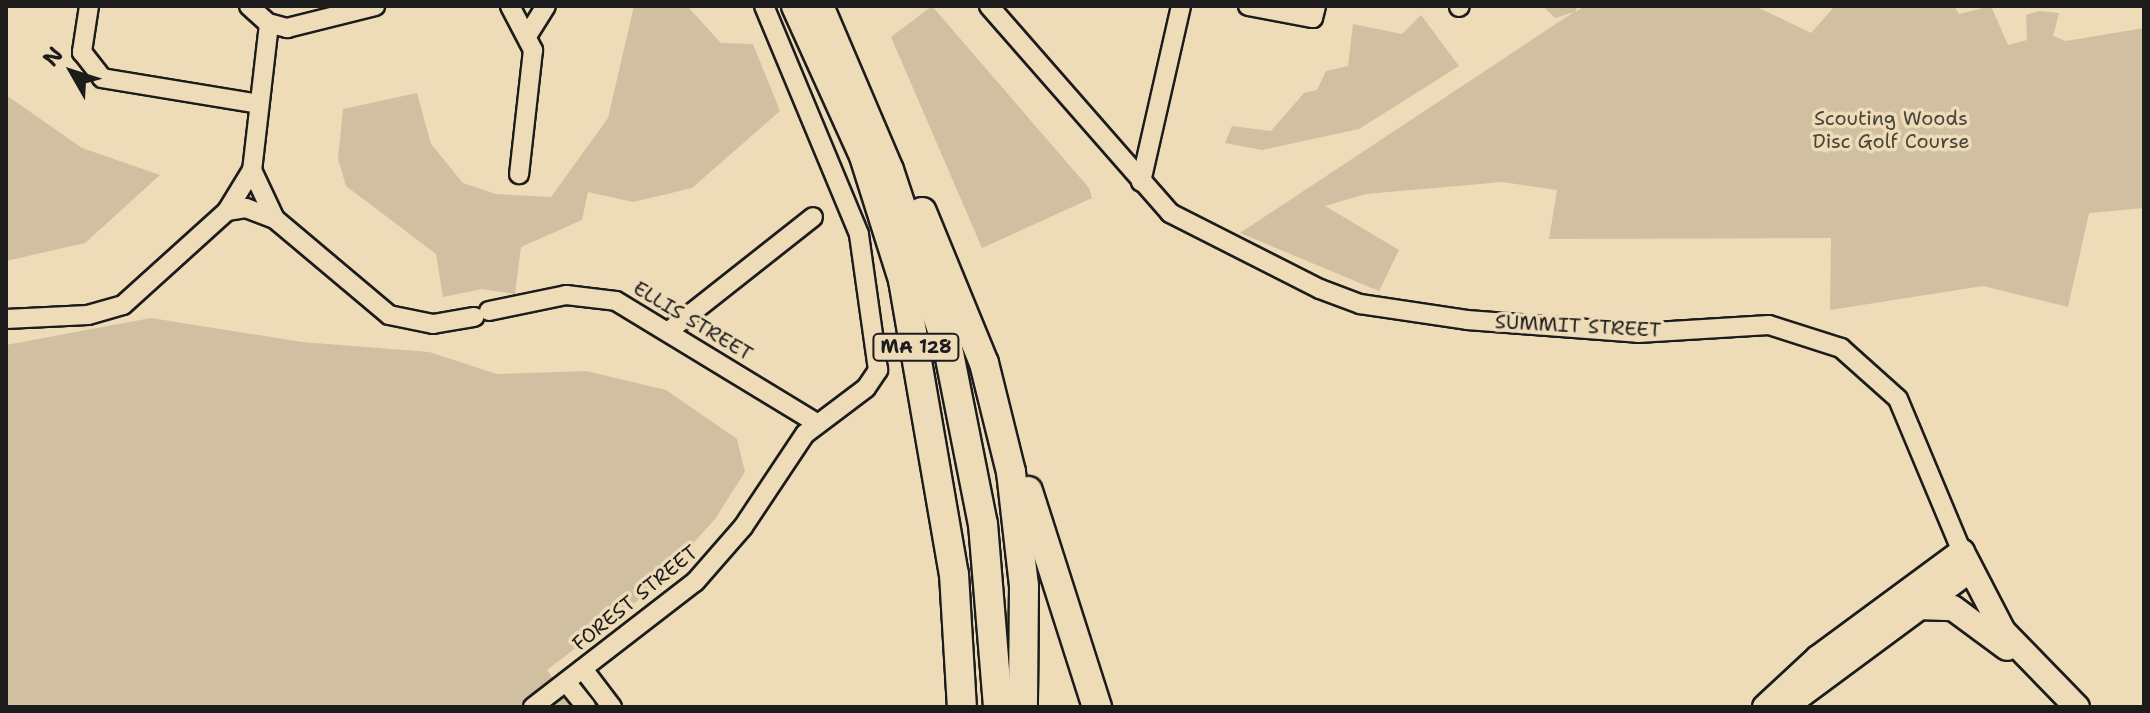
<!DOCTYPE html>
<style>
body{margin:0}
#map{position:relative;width:2150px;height:713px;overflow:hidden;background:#eedbb8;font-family:"Shantell Sans",sans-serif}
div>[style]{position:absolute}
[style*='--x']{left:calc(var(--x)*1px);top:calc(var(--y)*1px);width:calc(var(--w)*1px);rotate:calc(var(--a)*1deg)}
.green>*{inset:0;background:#d0bfa1}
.roads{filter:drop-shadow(2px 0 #1c1c1c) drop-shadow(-2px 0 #1c1c1c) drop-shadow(0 2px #1c1c1c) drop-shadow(0 -2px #1c1c1c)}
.minor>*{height:18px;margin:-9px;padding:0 9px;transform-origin:9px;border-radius:9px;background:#eedbb8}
.major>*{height:24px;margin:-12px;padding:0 12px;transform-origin:12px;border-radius:12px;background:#eedbb8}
.highway>*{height:28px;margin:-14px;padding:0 14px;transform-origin:14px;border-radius:14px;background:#eedbb8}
span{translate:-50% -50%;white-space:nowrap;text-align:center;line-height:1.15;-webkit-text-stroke:7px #eedbb8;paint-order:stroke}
.shield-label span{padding:2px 6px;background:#eedbb8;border:2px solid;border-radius:6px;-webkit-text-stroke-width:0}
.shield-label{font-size:18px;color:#1c1c1c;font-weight:700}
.park-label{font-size:20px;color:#49453d}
.street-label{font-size:20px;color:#1c1c1c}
.frame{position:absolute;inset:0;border:8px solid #1c1c1c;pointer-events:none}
.north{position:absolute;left:32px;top:32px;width:80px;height:80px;-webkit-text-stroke:6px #eedbb8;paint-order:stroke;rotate:309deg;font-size:22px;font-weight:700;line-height:32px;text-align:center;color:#1c1c1c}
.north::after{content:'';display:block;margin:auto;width:28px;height:36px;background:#1c1c1c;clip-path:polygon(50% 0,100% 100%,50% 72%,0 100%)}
</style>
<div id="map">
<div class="green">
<i style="clip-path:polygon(634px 6px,687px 6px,721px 43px,753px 44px,780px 111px,692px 188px,633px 202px,588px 192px,582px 220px,521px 247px,515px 294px,482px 289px,443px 297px,436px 254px,346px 186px,338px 159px,343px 109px,417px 93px,431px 144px,463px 183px,496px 194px,551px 197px,608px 118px)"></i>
<i style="clip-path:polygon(932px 6px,1089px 188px,1092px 198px,982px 248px,891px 37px)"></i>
<i style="clip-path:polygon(1543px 6px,1578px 6px,1575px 12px,1585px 6px,1755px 6px,1811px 33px,1835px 6px,1954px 6px,1959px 14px,1991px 6px,2008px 45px,2027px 40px,2026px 15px,2039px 11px,2059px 13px,2053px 36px,2066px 41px,2144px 28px,2144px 208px,2089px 213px,2068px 307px,1983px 286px,1830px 310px,1831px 238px,1549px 239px,1557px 190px,1502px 182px,1366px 194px,1325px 206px,1399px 250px,1379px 291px,1240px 233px,1574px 12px,1555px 18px)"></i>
<i style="clip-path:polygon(1421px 15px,1459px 66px,1359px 129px,1262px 150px,1225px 143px,1232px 126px,1271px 131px,1304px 93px,1317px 90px,1326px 71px,1348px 66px,1353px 24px,1402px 34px)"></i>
<i style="clip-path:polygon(6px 95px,82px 148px,160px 175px,85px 243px,6px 261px)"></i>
<i style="clip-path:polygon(151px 318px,302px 342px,429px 352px,497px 374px,586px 371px,666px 390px,737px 439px,745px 472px,715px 519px,649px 592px,547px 670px,573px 707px,6px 707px,6px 345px)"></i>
</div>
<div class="roads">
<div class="minor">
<i style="--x:89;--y:6;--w:47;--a:98.7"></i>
<i style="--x:82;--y:52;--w:33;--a:52"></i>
<i style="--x:102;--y:78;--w:159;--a:9.4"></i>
<i style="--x:249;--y:6;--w:25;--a:42"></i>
<i style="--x:268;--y:23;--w:20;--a:15"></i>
<i style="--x:287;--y:28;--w:91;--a:-14"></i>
<i style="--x:510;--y:6;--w:50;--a:62.4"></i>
<i style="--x:533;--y:50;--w:125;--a:96.4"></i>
<i style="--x:989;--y:6;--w:275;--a:48.8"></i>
<i style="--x:1170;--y:213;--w:168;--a:26.9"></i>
<i style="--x:1320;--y:289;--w:43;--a:20.6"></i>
<i style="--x:1360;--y:304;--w:108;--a:8.5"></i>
<i style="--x:1467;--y:320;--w:171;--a:4.3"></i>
<i style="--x:1638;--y:333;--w:131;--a:-3.5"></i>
<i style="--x:1769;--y:325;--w:76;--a:17.7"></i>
<i style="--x:1841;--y:348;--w:76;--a:41.8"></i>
<i style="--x:1898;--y:399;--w:166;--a:67.3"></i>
<i style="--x:1248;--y:6;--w:66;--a:10.5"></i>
<i style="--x:1313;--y:18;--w:12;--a:-76"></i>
<i style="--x:1459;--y:7;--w:1;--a:-45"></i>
<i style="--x:269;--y:24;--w:147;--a:96.6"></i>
<i style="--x:252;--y:170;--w:54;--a:64.9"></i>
<i style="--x:529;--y:33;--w:32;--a:-58"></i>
<i style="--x:1141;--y:182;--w:180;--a:-77.2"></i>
<i style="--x:227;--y:211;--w:48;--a:-58.6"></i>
<i style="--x:489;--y:311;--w:79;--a:-11.7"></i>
<i style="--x:566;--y:295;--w:50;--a:6.8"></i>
<i style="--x:616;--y:301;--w:235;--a:31.3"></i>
<i style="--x:6;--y:319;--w:82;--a:-2.8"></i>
<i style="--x:88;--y:315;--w:36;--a:-16"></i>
<i style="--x:123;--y:305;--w:140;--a:-42.1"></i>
<i style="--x:227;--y:211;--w:19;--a:-9"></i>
<i style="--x:246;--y:208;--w:31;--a:21"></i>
<i style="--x:275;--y:219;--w:149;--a:40.1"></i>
<i style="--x:389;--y:315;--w:45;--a:11.6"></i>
<i style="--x:433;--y:324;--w:42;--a:-9.7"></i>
<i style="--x:670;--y:330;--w:182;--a:-38.3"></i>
<i style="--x:583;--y:669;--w:48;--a:52.7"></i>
<i style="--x:566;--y:682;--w:32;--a:51"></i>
<i style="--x:533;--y:707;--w:205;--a:-37.7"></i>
<i style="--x:695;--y:582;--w:73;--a:-48.9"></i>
<i style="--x:743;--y:527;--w:112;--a:-56.3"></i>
<i style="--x:805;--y:434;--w:76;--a:-37"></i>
<i style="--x:866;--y:388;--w:22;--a:-56"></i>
<i style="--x:878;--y:370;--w:137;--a:-98"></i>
<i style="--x:859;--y:234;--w:247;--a:-112.6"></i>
</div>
<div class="major">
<i style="--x:1918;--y:607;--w:35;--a:2"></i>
<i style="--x:1953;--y:608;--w:67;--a:36.5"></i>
<i style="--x:1794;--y:700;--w:219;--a:-36.5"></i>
<i style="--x:1765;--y:707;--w:72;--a:-42.8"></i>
<i style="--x:1818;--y:658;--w:179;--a:-36.4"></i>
<i style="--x:1962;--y:552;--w:89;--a:62.6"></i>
<i style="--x:2003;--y:631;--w:106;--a:45.8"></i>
</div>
<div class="highway">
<i style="--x:796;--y:6;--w:165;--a:65.6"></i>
<i style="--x:864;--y:156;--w:130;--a:72.5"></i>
<i style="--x:903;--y:280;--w:298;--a:80.2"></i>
<i style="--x:954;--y:574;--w:133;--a:86.6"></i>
<i style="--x:819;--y:6;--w:178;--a:66.9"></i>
<i style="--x:889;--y:170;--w:188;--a:71.7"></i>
<i style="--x:948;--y:348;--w:179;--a:78.8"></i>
<i style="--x:983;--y:524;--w:184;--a:85.3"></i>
<i style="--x:922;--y:212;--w:163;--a:67.7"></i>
<i style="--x:984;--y:363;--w:112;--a:76.1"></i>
<i style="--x:1011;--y:472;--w:115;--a:83.5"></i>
<i style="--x:1024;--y:586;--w:121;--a:90.5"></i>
<i style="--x:1028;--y:491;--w:227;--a:72.3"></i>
</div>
</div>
<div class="shield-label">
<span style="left:916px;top:347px">MA 128</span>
</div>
<div class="park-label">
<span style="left:1891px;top:130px">Scouting Woods<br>Disc Golf Course</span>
</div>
<div class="street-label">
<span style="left:693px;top:321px;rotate:31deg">ELLIS STREET</span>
<span style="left:1578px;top:326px;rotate:3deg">SUMMIT STREET</span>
<span style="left:635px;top:598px;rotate:-39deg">FOREST STREET</span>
</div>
<div class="frame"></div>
<div class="north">N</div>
</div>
